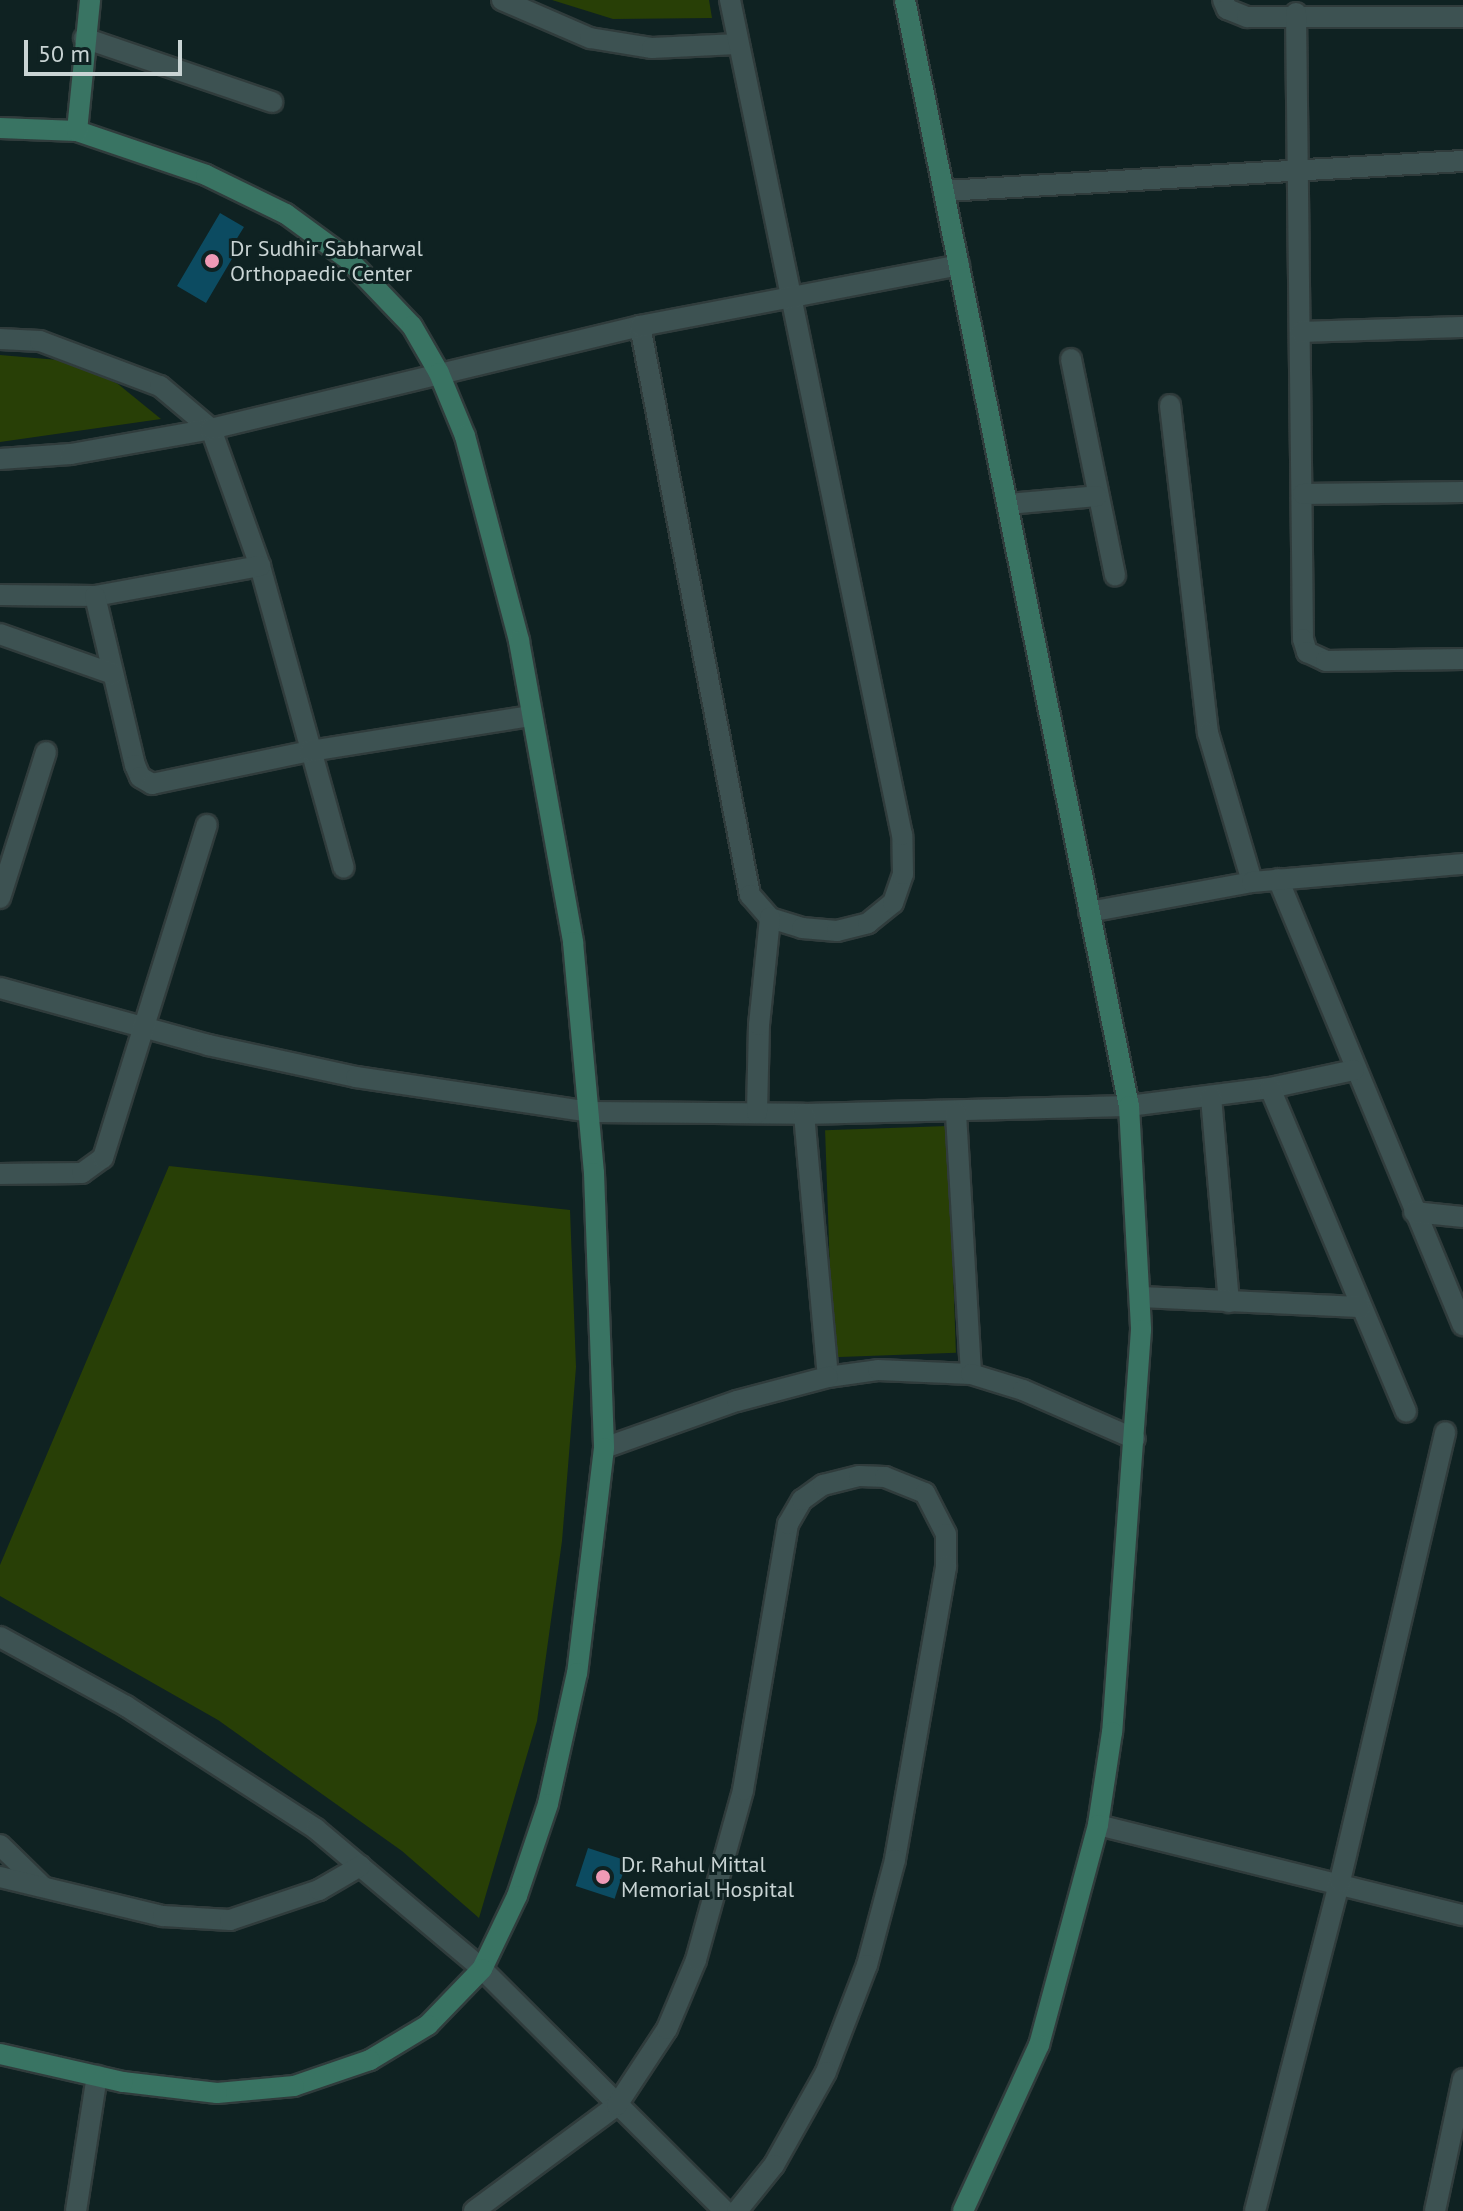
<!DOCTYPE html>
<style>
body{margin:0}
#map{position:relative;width:1463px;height:2211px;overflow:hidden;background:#0f2222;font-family:"PT Sans",sans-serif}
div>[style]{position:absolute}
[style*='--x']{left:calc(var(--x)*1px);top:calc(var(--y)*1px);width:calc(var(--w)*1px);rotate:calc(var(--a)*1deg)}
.green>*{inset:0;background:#283f06;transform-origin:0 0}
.building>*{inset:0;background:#0c4b61;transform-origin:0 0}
.roads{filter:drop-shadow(2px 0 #303c3c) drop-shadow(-2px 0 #303c3c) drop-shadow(0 2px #303c3c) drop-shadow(0 -2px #303c3c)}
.street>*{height:20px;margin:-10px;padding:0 10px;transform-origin:10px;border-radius:10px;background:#3d5252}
.secondary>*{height:20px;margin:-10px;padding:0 10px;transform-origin:10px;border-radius:10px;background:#397463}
.dots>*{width:22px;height:22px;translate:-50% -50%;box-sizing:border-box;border:4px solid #0f2222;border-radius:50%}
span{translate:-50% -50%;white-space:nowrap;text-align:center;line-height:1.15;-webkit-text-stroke:6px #0f2222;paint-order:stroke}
.poi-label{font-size:22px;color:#c9d4d4}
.left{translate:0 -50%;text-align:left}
.scale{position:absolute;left:24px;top:40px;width:158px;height:36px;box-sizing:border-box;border:4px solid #c9d4d4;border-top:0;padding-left:10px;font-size:24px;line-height:28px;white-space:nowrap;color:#c9d4d4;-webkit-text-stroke:6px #0f2222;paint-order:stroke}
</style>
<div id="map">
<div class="green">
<i style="clip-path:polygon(552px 0,709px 0,712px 18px,613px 19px)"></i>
<i style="clip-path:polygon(0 355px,70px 361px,118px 384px,161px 419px,0 442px)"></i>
<i style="left:948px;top:1126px;width:227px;height:123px;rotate:88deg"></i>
<i style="clip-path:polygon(169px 1166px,570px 1210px,576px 1367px,562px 1541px,537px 1721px,479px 1918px,402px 1851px,218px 1720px,0 1596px,0 1565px)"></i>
</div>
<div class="building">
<i style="clip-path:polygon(220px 213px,244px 227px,231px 248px,236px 252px,206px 303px,177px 286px)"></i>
<i style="left:588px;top:1848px;width:41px;height:40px;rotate:18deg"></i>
</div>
<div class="roads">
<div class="street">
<i style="--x:502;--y:0;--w:96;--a:23.4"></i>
<i style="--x:590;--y:38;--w:63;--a:9.2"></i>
<i style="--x:652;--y:48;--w:86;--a:-2.7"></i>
<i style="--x:1223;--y:0;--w:10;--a:66"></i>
<i style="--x:1227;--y:9;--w:22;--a:22"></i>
<i style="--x:1247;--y:17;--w:216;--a:0"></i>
<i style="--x:1296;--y:13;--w:626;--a:89.36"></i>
<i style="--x:1303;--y:639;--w:14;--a:73"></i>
<i style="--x:1307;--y:652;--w:21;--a:25"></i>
<i style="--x:1326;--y:661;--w:137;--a:-0.8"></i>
<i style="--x:84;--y:38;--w:199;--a:18.8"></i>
<i style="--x:944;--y:191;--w:520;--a:-3.31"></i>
<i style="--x:640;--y:326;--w:580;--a:79.06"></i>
<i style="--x:750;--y:895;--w:30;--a:49"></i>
<i style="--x:770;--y:918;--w:34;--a:17"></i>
<i style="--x:802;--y:928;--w:35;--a:5"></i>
<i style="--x:837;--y:931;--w:32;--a:-14"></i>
<i style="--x:868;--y:923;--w:32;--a:-39"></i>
<i style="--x:893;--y:903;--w:31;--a:-71"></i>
<i style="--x:903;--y:874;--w:39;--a:-91"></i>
<i style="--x:902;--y:835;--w:853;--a:-101.64"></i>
<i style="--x:1301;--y:332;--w:162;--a:-1.8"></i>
<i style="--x:0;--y:339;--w:40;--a:2.9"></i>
<i style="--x:40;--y:341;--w:128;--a:20.6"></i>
<i style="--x:160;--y:386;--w:67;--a:40.1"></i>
<i style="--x:211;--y:429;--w:145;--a:70.3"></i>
<i style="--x:260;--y:566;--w:313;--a:74.5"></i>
<i style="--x:1071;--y:359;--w:221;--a:78.5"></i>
<i style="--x:1170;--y:405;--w:330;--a:83.4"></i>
<i style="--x:1208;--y:733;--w:155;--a:73.5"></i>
<i style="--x:0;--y:459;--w:71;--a:-4"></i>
<i style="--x:71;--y:454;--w:142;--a:-10.1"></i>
<i style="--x:211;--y:429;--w:441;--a:-13.5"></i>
<i style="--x:640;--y:326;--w:325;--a:-10.8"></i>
<i style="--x:1303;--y:494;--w:160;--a:-0.7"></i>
<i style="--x:1008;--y:504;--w:89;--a:-5.1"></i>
<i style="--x:0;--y:595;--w:95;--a:0.6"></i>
<i style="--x:95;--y:596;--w:168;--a:-10.3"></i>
<i style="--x:95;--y:596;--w:174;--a:76.7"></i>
<i style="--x:135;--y:765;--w:13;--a:67"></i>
<i style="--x:140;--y:777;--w:14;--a:30"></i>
<i style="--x:152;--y:784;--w:161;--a:-11.8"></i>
<i style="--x:310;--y:751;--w:225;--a:-9"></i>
<i style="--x:0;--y:634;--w:120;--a:19.5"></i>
<i style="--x:1278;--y:879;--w:483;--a:67.5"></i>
<i style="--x:0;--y:898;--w:153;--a:-72.5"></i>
<i style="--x:1089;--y:912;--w:166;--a:-10.4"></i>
<i style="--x:1252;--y:882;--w:212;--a:-4.9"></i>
<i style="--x:0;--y:988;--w:216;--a:15.3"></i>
<i style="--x:208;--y:1045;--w:151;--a:12.2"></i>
<i style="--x:356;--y:1077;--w:238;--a:8.5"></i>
<i style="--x:591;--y:1112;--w:213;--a:0.5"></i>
<i style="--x:804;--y:1114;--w:325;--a:-1.4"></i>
<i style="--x:1129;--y:1106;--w:142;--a:-7.3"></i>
<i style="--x:1270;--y:1088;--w:86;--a:-12.1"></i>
<i style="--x:1270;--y:1088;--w:351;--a:67.2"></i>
<i style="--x:1211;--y:1097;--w:206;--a:85"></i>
<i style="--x:757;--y:1113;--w:88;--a:-88.7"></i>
<i style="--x:759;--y:1025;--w:108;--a:-84.1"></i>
<i style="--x:804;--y:1114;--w:264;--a:84.8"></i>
<i style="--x:828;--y:1377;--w:50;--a:-8"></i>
<i style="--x:878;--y:1370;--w:93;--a:2.5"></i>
<i style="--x:971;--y:1374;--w:262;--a:-93.3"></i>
<i style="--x:0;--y:1174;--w:82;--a:-0.7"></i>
<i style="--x:82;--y:1173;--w:26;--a:-36"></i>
<i style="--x:103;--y:1158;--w:349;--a:-72.7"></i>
<i style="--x:1414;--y:1212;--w:49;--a:5.8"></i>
<i style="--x:1140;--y:1297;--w:220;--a:2.6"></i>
<i style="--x:971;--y:1374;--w:54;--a:17.1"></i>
<i style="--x:1023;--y:1390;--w:122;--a:23.6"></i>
<i style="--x:604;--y:1448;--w:141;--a:-19.5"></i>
<i style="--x:737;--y:1401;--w:94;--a:-14.8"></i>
<i style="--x:0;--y:1637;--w:144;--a:28.7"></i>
<i style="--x:126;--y:1706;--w:226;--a:32.9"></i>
<i style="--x:316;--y:1829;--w:217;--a:40.1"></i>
<i style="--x:482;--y:1969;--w:343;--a:44.9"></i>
<i style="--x:1098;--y:1825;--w:376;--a:13.9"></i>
<i style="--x:0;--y:1845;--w:60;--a:44.3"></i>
<i style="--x:0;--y:1877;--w:168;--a:13.5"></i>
<i style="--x:163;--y:1916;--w:67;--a:3.4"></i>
<i style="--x:230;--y:1920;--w:94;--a:-18.6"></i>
<i style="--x:319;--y:1890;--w:48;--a:-30.3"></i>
<i style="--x:76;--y:2211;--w:137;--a:-81.2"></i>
<i style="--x:474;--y:2211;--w:178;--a:-36.5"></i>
<i style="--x:617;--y:2105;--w:91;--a:-56.7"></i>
<i style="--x:667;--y:2029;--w:75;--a:-67.2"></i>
<i style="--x:696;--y:1960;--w:176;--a:-74.5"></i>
<i style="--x:743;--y:1790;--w:270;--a:-80.4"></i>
<i style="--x:788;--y:1524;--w:28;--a:-60"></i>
<i style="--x:802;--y:1500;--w:26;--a:-36"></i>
<i style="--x:823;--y:1485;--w:37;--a:-14"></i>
<i style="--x:859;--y:1476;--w:26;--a:2"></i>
<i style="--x:885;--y:1477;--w:43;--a:21.8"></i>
<i style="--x:925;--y:1493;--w:46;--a:62.9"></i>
<i style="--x:946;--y:1534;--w:33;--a:90"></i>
<i style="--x:946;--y:1567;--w:297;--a:99.9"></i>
<i style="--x:895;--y:1860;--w:109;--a:104.9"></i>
<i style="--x:867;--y:1965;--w:115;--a:111"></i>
<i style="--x:826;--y:2072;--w:107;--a:119.2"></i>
<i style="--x:774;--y:2165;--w:59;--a:128.8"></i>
<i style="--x:1255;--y:2211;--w:341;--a:-75.6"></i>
<i style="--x:1340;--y:1881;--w:461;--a:-76.8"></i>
<i style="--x:1435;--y:2211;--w:135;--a:-78"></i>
</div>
<div class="secondary">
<i style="--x:905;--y:0;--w:1128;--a:78.55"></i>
<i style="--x:1129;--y:1106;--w:224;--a:86.9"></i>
<i style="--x:1141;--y:1330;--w:403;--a:94.1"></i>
<i style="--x:1112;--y:1732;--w:94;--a:98.6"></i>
<i style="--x:1098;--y:1825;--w:228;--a:105"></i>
<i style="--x:1039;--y:2045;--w:183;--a:114.6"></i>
<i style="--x:0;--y:128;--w:77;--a:2.2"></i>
<i style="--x:77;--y:131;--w:136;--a:18.8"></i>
<i style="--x:206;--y:175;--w:89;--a:26"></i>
<i style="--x:286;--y:214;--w:78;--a:36.1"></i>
<i style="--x:349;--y:260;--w:91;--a:46.3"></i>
<i style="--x:412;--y:326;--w:54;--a:60.1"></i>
<i style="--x:439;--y:373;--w:68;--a:67.6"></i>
<i style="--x:465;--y:436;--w:212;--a:75.2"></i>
<i style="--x:519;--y:641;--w:306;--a:79.8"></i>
<i style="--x:573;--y:942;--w:232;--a:84.8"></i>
<i style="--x:594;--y:1173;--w:275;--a:87.9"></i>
<i style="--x:604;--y:1448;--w:227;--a:96.8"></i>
<i style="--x:577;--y:1673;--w:134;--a:102.5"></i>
<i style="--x:548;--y:1804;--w:97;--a:108.6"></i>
<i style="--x:517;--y:1896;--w:81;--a:115.6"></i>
<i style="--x:482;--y:1969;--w:78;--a:134"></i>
<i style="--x:428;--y:2025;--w:68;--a:148.9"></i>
<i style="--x:370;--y:2060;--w:80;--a:161.1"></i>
<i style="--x:294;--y:2086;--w:77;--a:174.8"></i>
<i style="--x:217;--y:2093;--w:95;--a:-173.3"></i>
<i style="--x:123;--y:2082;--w:126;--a:-167.2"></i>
<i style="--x:77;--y:131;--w:132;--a:-84.3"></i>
</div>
</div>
<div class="dots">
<i style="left:212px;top:261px;background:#f09ab6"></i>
<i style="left:603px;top:1877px;background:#f09ab6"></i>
</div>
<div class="poi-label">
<span class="left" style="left:230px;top:261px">Dr Sudhir Sabharwal<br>Orthopaedic Center</span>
<span class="left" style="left:621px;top:1877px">Dr. Rahul Mittal<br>Memorial Hospital</span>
</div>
<div class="scale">50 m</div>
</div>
